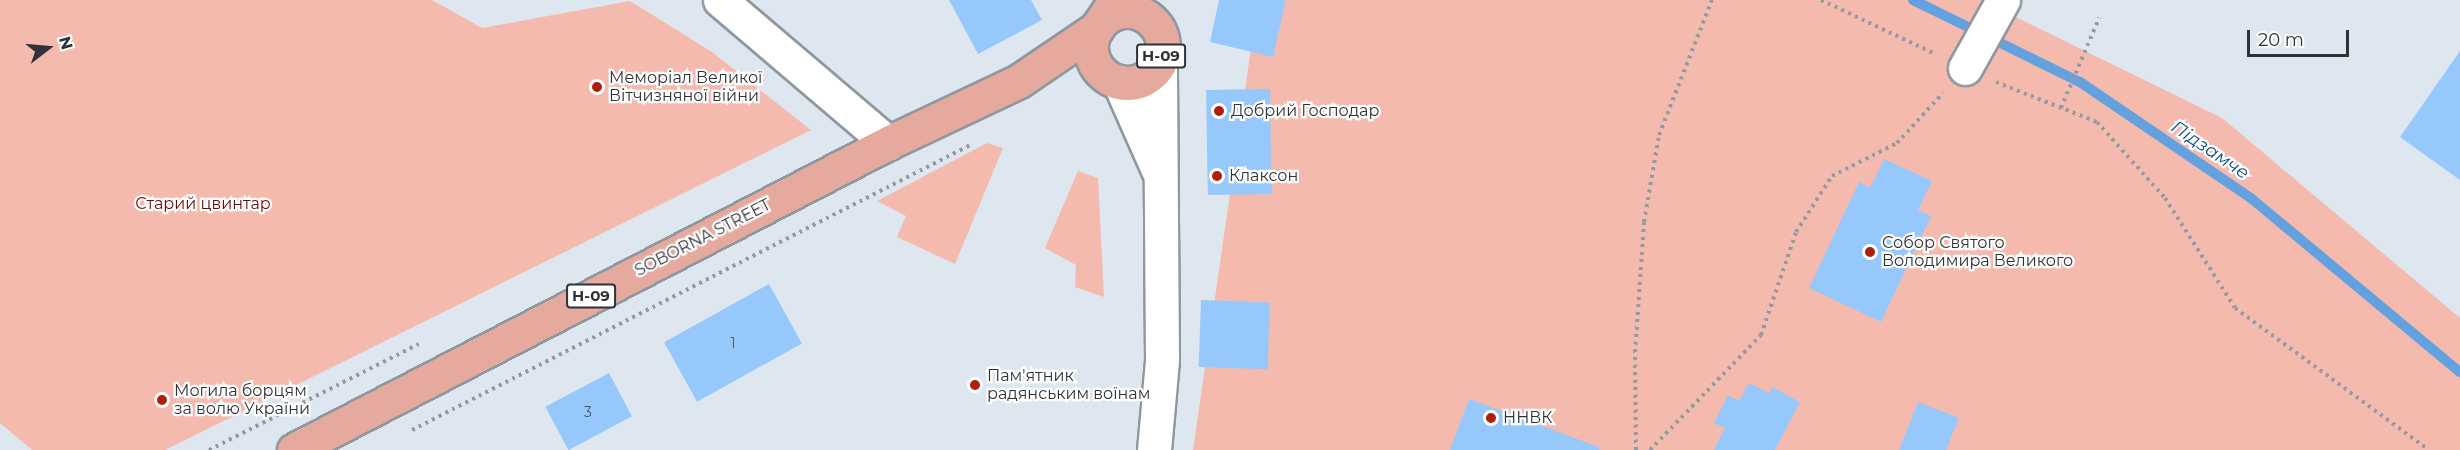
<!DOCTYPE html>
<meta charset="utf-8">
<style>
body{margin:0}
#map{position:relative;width:2460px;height:450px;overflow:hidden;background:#dee7f0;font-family:Montserrat,sans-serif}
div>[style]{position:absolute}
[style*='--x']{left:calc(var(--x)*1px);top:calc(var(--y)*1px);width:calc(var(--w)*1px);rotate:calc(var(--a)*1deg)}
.green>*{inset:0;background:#f5baae}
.stream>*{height:10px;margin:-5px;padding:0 5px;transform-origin:5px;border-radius:5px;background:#64a1df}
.building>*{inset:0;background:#97c8fb;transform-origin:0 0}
.path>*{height:4px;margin-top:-2px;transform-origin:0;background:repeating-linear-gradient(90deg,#939aa1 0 3px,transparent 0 7.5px)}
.roads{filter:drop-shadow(2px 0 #8f979f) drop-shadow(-2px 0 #8f979f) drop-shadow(0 2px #8f979f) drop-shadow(0 -2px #8f979f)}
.minor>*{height:33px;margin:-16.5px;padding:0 16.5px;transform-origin:16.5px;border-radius:16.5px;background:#fff}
.major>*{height:33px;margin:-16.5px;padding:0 16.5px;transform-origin:16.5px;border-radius:16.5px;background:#e5a99e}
.major>.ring{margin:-16.5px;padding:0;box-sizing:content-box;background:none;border:33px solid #e5a99e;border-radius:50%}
.dots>*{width:16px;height:16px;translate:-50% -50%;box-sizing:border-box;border:3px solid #fff;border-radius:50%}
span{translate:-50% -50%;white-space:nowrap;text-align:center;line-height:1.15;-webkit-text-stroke:4.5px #fff;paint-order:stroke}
.number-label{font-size:14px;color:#495867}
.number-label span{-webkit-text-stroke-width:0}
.shield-label span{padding:2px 4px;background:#fff;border:2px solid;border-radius:4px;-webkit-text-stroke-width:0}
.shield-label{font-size:15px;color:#2f3236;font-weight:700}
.poi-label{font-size:16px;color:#2f3236}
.left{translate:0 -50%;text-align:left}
.park-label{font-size:16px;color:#740600}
.street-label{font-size:16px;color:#2f3236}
.water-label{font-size:18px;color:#0a5088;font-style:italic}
.north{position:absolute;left:18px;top:18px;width:60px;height:60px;-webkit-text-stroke:4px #fff;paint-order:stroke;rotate:74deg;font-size:16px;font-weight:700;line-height:24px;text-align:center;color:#2f3236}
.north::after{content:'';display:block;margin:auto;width:21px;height:27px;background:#2f3236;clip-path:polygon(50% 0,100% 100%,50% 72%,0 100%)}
.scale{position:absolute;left:2247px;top:30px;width:102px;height:27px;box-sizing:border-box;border:3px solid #2f3236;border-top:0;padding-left:8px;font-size:18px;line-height:21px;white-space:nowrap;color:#2f3236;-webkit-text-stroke:4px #fff;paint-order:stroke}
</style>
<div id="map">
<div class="green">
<i style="clip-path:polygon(0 0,432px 0,482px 28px,630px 1px,712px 52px,811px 130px,165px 450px,32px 450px,0 423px)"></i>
<i style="clip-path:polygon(1258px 0,1981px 0,2222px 118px,2460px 318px,2460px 450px,1193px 450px)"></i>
<i style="clip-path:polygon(987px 143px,1003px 148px,955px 264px,897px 237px,906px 216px,877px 201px)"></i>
<i style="clip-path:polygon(1078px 171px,1098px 178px,1104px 297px,1075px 287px,1076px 265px,1045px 248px)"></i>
</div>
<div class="stream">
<i style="--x:1913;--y:0;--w:186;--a:26.2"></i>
<i style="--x:2080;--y:82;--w:208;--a:34.2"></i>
<i style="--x:2252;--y:199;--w:271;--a:39.8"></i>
</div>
<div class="building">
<i style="clip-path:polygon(949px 0,1031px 0,1042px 20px,978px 54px)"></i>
<i style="clip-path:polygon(1219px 0,1286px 0,1273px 57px,1210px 42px)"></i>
<i style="clip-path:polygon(2460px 51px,2460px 180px,2400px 137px)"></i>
<i style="left:1270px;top:89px;width:105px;height:64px;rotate:89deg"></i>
<i style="clip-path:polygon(1884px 159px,1932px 181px,1918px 210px,1931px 216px,1881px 322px,1809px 288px,1859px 182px,1870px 188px)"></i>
<i style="left:769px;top:284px;width:68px;height:120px;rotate:61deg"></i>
<i style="left:1201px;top:300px;width:69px;height:67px;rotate:2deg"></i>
<i style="left:609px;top:373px;width:49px;height:72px;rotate:62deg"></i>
<i style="clip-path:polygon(1749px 383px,1769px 393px,1772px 387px,1800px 402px,1775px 450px,1714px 450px,1725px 428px,1714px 423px,1728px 395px,1739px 401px)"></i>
<i style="clip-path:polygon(1469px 399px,1599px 447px,1599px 450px,1450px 450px)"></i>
<i style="clip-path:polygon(1918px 402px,1959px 418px,1946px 450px,1899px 450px)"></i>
</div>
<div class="path">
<i style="--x:1821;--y:0;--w:126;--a:25.3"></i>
<i style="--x:1996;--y:82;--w:109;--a:21.6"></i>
<i style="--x:2097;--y:122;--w:102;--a:48.2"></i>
<i style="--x:2165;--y:198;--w:130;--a:57.5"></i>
<i style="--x:2235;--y:308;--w:240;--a:36.2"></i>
<i style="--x:2061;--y:108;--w:98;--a:-67.1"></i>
<i style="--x:412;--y:430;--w:629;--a:-27.05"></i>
<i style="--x:209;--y:450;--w:235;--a:-26.8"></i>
<i style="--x:1636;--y:450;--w:98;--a:-90.6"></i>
<i style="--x:1635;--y:352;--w:130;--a:-86"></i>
<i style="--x:1644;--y:222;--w:88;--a:-80.2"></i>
<i style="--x:1659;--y:135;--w:145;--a:-68.6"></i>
<i style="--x:1650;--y:450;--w:160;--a:-46"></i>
<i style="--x:1761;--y:335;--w:109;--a:-71.2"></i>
<i style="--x:1796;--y:232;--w:67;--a:-57.3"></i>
<i style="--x:1832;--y:176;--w:73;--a:-26.9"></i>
<i style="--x:1897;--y:143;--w:68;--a:-47.4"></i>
</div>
<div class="roads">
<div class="minor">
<i style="--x:720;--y:0;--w:221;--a:40.4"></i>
<i style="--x:1965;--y:68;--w:78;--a:-60.8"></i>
<i style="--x:1119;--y:82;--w:96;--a:66.1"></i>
<i style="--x:1154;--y:450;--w:90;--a:-84.9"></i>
<i style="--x:1162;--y:360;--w:300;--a:-90.4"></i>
</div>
<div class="major">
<i class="ring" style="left:1091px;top:11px;width:39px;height:39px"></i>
<i style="--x:294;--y:450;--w:669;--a:-27.33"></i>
<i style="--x:888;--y:143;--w:145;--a:-25.3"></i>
<i style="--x:1019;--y:81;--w:94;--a:-34.2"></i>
<i style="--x:1097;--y:28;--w:33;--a:-57"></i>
</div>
</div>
<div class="dots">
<i style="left:597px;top:87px;background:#ae200d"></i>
<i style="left:1219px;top:111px;background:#ae200d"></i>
<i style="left:1217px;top:176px;background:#ae200d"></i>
<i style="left:1870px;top:252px;background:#ae200d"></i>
<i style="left:975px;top:385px;background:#ae200d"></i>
<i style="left:162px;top:400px;background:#ae200d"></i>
<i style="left:1491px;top:418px;background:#ae200d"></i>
</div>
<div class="number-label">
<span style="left:733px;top:343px">1</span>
<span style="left:588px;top:412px">3</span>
</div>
<div class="shield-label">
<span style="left:1161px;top:56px">Н-09</span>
<span style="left:591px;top:296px">Н-09</span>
</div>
<div class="poi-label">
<span class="left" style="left:609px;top:87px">Меморіал Великої<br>Вітчизняної війни</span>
<span class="left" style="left:1231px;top:111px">Добрий Господар</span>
<span class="left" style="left:1229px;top:176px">Клаксон</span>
<span class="left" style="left:1882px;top:252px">Собор Святого<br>Володимира Великого</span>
<span class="left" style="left:987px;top:385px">Пам'ятник<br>радянським воїнам</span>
<span class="left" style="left:174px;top:400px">Могила борцям<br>за волю України</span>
<span class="left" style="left:1503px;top:418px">ННВК</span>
</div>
<div class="park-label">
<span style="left:203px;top:204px">Старий цвинтар</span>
</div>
<div class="street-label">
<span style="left:703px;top:238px;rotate:-27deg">SOBORNA STREET</span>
</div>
<div class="water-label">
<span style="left:2210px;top:150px;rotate:34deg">Підзамче</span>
</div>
<div class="north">N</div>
<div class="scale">20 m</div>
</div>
